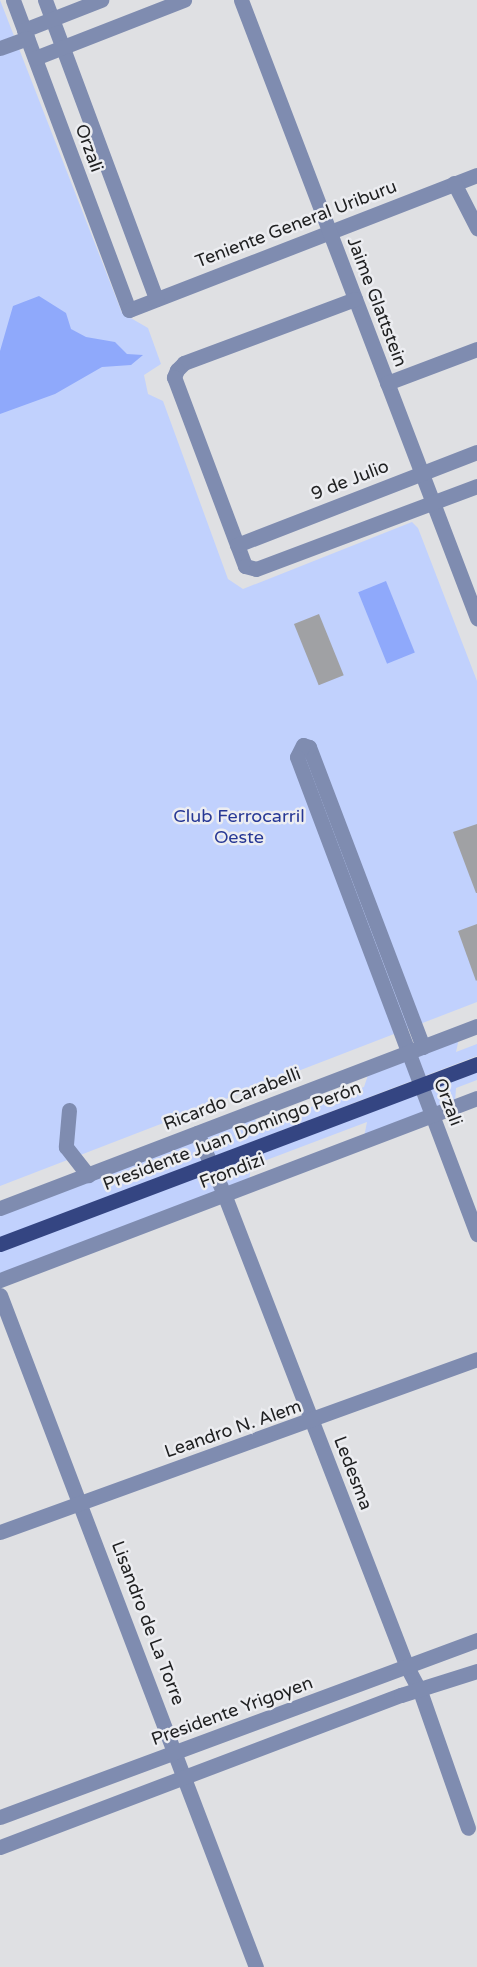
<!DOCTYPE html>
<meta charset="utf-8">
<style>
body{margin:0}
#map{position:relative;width:477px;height:1967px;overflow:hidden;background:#dfe0e3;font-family:"Varela Round",sans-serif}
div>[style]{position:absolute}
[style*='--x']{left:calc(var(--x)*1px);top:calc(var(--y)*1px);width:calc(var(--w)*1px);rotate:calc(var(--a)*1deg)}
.green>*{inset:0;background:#c1d1fd}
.water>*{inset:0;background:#8fa9fb;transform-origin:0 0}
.building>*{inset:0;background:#a0a1a4;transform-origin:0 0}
.minor>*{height:15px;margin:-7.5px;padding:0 7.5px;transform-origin:7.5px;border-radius:7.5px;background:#7f8cb0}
.major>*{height:15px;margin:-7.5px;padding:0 7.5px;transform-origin:7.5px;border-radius:7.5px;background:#344582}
span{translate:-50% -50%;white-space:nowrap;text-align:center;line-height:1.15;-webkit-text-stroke:5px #ecedf1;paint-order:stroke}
.street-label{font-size:18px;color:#202122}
.park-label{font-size:18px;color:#273895}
</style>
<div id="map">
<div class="green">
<i style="clip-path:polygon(0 0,122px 313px,148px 328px,161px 364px,144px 375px,148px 394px,163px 401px,228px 579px,243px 589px,412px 522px,418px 528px,477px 681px,477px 1002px,0 1186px)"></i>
<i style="clip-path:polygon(459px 1038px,456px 1052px,477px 1044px,477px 1056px,0 1238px,0 1213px,257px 1115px,253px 1129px,364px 1087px,369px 1072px)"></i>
<i style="clip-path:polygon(477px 1070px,477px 1080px,456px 1088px,455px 1103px,364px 1137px,367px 1122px,251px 1166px,249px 1181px,0 1276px,0 1251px)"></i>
</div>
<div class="water">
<i style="clip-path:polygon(39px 296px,66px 313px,71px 329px,86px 337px,115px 342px,127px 354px,143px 355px,131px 365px,102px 367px,55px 394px,0 414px,0 351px,13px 306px)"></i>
<i style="left:386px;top:581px;width:77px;height:30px;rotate:68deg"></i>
</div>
<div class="building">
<i style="left:319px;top:614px;width:66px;height:27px;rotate:68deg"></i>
<i style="clip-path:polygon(477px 824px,477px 893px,476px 893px,453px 832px)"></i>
<i style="clip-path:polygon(477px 924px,477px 980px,476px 981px,458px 931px)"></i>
</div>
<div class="minor">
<i style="--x:13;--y:0;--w:331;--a:69.5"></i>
<i style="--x:129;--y:310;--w:373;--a:-21.2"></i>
<i style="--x:45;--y:0;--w:319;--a:69.6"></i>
<i style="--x:241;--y:0;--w:662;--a:69.1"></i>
<i style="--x:24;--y:30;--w:83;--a:-21.3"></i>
<i style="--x:0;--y:48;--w:29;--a:-20"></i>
<i style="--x:35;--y:58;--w:160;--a:-21.3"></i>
<i style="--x:454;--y:183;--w:51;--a:62.9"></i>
<i style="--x:355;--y:299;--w:183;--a:159.5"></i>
<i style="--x:184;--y:363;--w:10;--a:135"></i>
<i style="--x:177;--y:370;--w:8;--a:113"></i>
<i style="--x:174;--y:377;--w:202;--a:69.4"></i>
<i style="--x:245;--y:566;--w:11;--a:15"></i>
<i style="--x:256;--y:569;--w:236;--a:-20.6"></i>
<i style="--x:387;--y:383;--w:96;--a:-20.7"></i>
<i style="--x:237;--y:545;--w:257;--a:-21.2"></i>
<i style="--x:423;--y:1047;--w:321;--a:-110.8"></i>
<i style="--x:309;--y:747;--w:6;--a:-162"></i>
<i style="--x:303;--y:745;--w:13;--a:117"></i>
<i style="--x:297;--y:757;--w:510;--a:69.33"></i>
<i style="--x:69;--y:1110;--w:37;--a:95"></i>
<i style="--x:66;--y:1147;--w:36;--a:52"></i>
<i style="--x:197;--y:1133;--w:67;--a:66.1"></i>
<i style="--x:224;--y:1194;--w:507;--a:68.85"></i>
<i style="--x:407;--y:1667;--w:27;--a:62"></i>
<i style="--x:420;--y:1691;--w:145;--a:70.7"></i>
<i style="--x:0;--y:1208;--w:511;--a:-20.88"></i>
<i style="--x:0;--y:1280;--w:511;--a:-20.88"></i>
<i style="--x:0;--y:1295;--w:719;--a:69.15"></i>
<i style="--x:0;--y:1532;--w:507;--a:-19.93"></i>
<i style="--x:0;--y:1817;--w:509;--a:-20.36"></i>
<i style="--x:0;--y:1847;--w:429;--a:-20.8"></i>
<i style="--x:401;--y:1695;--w:80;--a:-17.5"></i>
</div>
<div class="major">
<i style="--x:0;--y:1244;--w:510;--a:-20.67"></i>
</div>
<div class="street-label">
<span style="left:89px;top:148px;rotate:70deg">Orzali</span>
<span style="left:296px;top:224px;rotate:-21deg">Teniente General Uriburu</span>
<span style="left:377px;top:302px;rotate:69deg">Jaime Glattstein</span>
<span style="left:350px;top:480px;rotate:-21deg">9 de Julio</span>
<span style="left:232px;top:1099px;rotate:-21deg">Ricardo Carabelli</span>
<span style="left:448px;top:1102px;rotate:69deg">Orzali</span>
<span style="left:232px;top:1136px;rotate:-21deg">Presidente Juan Domingo Perón</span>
<span style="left:232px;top:1171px;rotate:-21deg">Frondizi</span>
<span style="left:233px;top:1429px;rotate:-19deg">Leandro N. Alem</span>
<span style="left:353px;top:1473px;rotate:69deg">Ledesma</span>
<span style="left:148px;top:1623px;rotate:69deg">Lisandro de La Torre</span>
<span style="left:232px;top:1711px;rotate:-20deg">Presidente Yrigoyen</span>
</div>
<div class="park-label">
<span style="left:239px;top:827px">Club Ferrocarril<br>Oeste</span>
</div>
</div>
